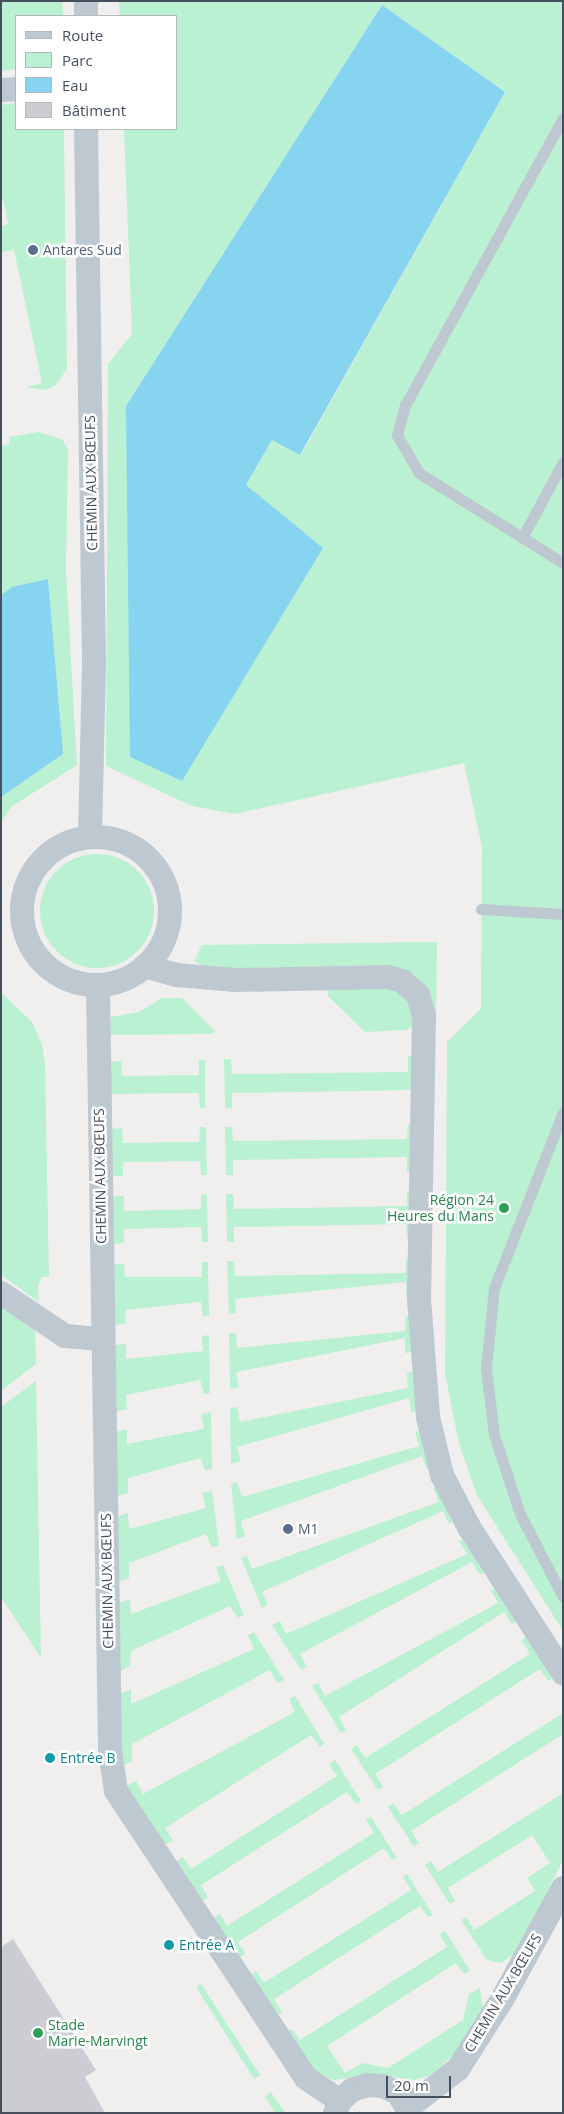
<!DOCTYPE html>
<meta charset="utf-8">
<style>
body{margin:0}
#map{position:relative;width:564px;height:2114px;overflow:hidden;background:#f1eeee;font-family:"Open Sans",sans-serif}
div>[style]{position:absolute}
[style*='--x']{left:calc(var(--x)*1px);top:calc(var(--y)*1px);width:calc(var(--w)*1px);rotate:calc(var(--a)*1deg)}
.green>*{inset:0;background:#baf1d2}
.round{border-radius:50%}
.water>*{inset:0;background:#86d4ef}
.building>*{inset:0;background:#cbcdd3}
.lane>*{height:11px;margin:-5.5px;padding:0 5.5px;transform-origin:5.5px;border-radius:5.5px;background:#bec8d1}
.street>*{height:24px;margin:-12px;padding:0 12px;transform-origin:12px;border-radius:12px;background:#bec8d1}
.street>.ring{margin:-12px;padding:0;box-sizing:content-box;background:none;border:24px solid #bec8d1;border-radius:50%}
.dots>*{width:14px;height:14px;translate:-50% -50%;box-sizing:border-box;border:2px solid #fff;border-radius:50%}
span{translate:-50% -50%;white-space:nowrap;text-align:center;line-height:1.15;-webkit-text-stroke:5px #fff;paint-order:stroke}
.service-label{font-size:14px;color:#4e5e75}
.left{translate:0 -50%;text-align:left}
.street-label{font-size:14px;color:#46505c}
.leisure-label{font-size:14px;color:#27864d}
.right{translate:-100% -50%;text-align:right}
.culture-label{font-size:14px;color:#0d838f}
.frame{position:absolute;inset:0;border:2px solid #46505c;pointer-events:none}
.legend{position:absolute;left:15px;top:15px;width:162px;height:115px;box-sizing:border-box;background:#fff;border:1px solid #b5b9be;margin:0;padding:6px 9px;list-style:none;font-size:15px;color:#46505c}
.legend li{display:flex;align-items:center;gap:10px;height:25px}
.legend b{width:25px;border:1px solid #b5b9be}
.scale{position:absolute;left:386px;top:2076px;width:65px;height:22px;box-sizing:border-box;border:2px solid #46505c;border-top:0;padding-left:6px;font-size:15px;line-height:18px;white-space:nowrap;color:#46505c;-webkit-text-stroke:4px #fff;paint-order:stroke}
</style>
<div id="map">
<div class="green">
<i style="clip-path:polygon(1px 1px,62px 1px,63px 16px,16px 16px,16px 69px,1px 71px)"></i>
<i style="clip-path:polygon(evenodd,119px 1px,563px 1px,563px 1631px,477px 1495px,459px 1444px,445px 1373px,447px 1042px,481px 1009px,482px 847px,464px 763px,235px 814px,192px 806px,106px 766px,108px 364px,132px 334px,124px 129px,176px 129px,176px 16px,120px 16px,119px 1px,382px 5px,505px 92px,301px 455px,272px 440px,246px 486px,323px 548px,182px 780px,126px 406px,382px 5px)"></i>
<i style="clip-path:polygon(16px 103px,16px 129px,64px 129px,67px 369px,56px 385px,46px 390px,26px 387px,42px 383px,14px 250px,1px 252px,1px 226px,8px 224px,1px 190px,1px 105px)"></i>
<i style="clip-path:polygon(39px 432px,63px 440px,68px 449px,66px 571px,77px 765px,11px 807px,1px 823px,1px 797px,63px 754px,12px 587px,1px 595px,1px 446px,10px 444px,9px 437px)"></i>
<i class="round" style="left:40px;top:854px;width:114px;height:114px"></i>
<i style="clip-path:polygon(437px 942px,436px 1017px,424px 985px,411px 973px,391px 965px,209px 969px,194px 961px,202px 945px)"></i>
<i style="clip-path:polygon(327px 987px,393px 988px,408px 999px,415px 1024px,407px 1030px,365px 1032px,328px 996px)"></i>
<i style="clip-path:polygon(1px 992px,32px 1022px,42px 1045px,45px 1063px,49px 1277px,42px 1277px,38px 1286px,39px 1302px,1px 1275px)"></i>
<i style="clip-path:polygon(162px 998px,182px 998px,215px 1031px,212px 1034px,110px 1035px,111px 1017px,139px 1012px)"></i>
<i style="clip-path:polygon(408px 1056px,414px 1056px,414px 1090px,232px 1093px,232px 1108px,225px 1108px,224px 1059px,231px 1059px,232px 1074px,408px 1072px)"></i>
<i style="clip-path:polygon(199px 1060px,205px 1060px,205px 1108px,200px 1108px,199px 1093px,110px 1094px,109px 1062px,121px 1061px,122px 1076px,199px 1075px)"></i>
<i style="clip-path:polygon(408px 1124px,413px 1124px,414px 1172px,407px 1172px,407px 1157px,233px 1160px,233px 1175px,226px 1175px,225px 1127px,232px 1127px,233px 1141px,407px 1139px)"></i>
<i style="clip-path:polygon(200px 1127px,206px 1127px,207px 1175px,201px 1175px,200px 1161px,123px 1162px,123px 1176px,111px 1176px,110px 1129px,122px 1128px,123px 1143px,199px 1142px)"></i>
<i style="clip-path:polygon(407px 1191px,413px 1191px,413px 1239px,407px 1239px,406px 1224px,234px 1227px,234px 1242px,227px 1242px,226px 1194px,233px 1194px,234px 1209px,407px 1206px)"></i>
<i style="clip-path:polygon(207px 1194px,208px 1242px,202px 1242px,201px 1227px,124px 1229px,124px 1243px,112px 1244px,111px 1196px,124px 1196px,124px 1211px,201px 1209px,201px 1195px)"></i>
<i style="clip-path:polygon(413px 1258px,412px 1296px,406px 1297px,406px 1282px,235px 1299px,236px 1313px,229px 1314px,227px 1261px,234px 1261px,235px 1276px,406px 1273px,406px 1259px)"></i>
<i style="clip-path:polygon(202px 1262px,208px 1262px,209px 1316px,203px 1317px,201px 1302px,125px 1310px,126px 1324px,114px 1325px,113px 1264px,124px 1264px,125px 1277px,202px 1277px)"></i>
<i style="clip-path:polygon(1px 1306px,35px 1331px,36px 1364px,1px 1391px)"></i>
<i style="clip-path:polygon(406px 1316px,412px 1316px,412px 1352px,405px 1353px,405px 1338px,236px 1372px,239px 1387px,230px 1389px,229px 1333px,236px 1333px,237px 1348px,405px 1331px)"></i>
<i style="clip-path:polygon(209px 1335px,210px 1393px,204px 1394px,200px 1380px,126px 1395px,127px 1409px,115px 1412px,114px 1345px,126px 1344px,126px 1359px,203px 1351px,202px 1336px)"></i>
<i style="clip-path:polygon(413px 1372px,418px 1411px,411px 1413px,409px 1398px,237px 1447px,241px 1461px,231px 1464px,230px 1408px,237px 1407px,240px 1422px,408px 1388px,407px 1373px)"></i>
<i style="clip-path:polygon(36px 1381px,41px 1658px,1px 1597px,1px 1407px)"></i>
<i style="clip-path:polygon(211px 1412px,212px 1469px,205px 1471px,201px 1458px,128px 1478px,128px 1493px,116px 1496px,115px 1432px,127px 1429px,127px 1444px,204px 1429px,201px 1414px)"></i>
<i style="clip-path:polygon(422px 1430px,433px 1467px,427px 1470px,422px 1456px,241px 1521px,245px 1536px,237px 1539px,231px 1484px,237px 1482px,242px 1497px,419px 1446px,415px 1432px)"></i>
<i style="clip-path:polygon(440px 1486px,455px 1521px,449px 1524px,443px 1511px,262px 1592px,268px 1605px,262px 1608px,241px 1558px,247px 1556px,252px 1569px,439px 1502px,433px 1488px)"></i>
<i style="clip-path:polygon(212px 1491px,219px 1545px,212px 1548px,206px 1534px,129px 1563px,129px 1578px,118px 1582px,116px 1517px,128px 1513px,129px 1529px,206px 1508px,202px 1493px)"></i>
<i style="clip-path:polygon(465px 1538px,486px 1571px,480px 1575px,472px 1562px,300px 1654px,307px 1667px,301px 1670px,272px 1625px,280px 1621px,286px 1634px,467px 1554px,459px 1541px)"></i>
<i style="clip-path:polygon(223px 1565px,244px 1615px,238px 1618px,230px 1606px,131px 1651px,130px 1666px,119px 1672px,118px 1603px,130px 1599px,131px 1614px,221px 1581px,216px 1567px)"></i>
<i style="clip-path:polygon(496px 1587px,517px 1621px,512px 1624px,504px 1612px,339px 1717px,346px 1730px,341px 1733px,312px 1686px,318px 1683px,325px 1696px,498px 1603px,491px 1590px)"></i>
<i style="clip-path:polygon(254px 1632px,284px 1680px,277px 1683px,270px 1670px,132px 1744px,132px 1761px,121px 1767px,120px 1694px,131px 1689px,131px 1704px,254px 1649px,248px 1635px)"></i>
<i style="clip-path:polygon(527px 1636px,553px 1678px,548px 1681px,540px 1669px,375px 1774px,383px 1787px,378px 1790px,351px 1749px,357px 1745px,365px 1758px,530px 1654px,522px 1640px)"></i>
<i style="clip-path:polygon(295px 1696px,324px 1743px,320px 1747px,311px 1735px,165px 1828px,173px 1840px,163px 1846px,126px 1786px,136px 1781px,143px 1794px,295px 1712px,289px 1699px)"></i>
<i style="clip-path:polygon(563px 1713px,563px 1734px,411px 1831px,419px 1843px,414px 1847px,388px 1807px,393px 1803px,402px 1815px)"></i>
<i style="clip-path:polygon(335px 1760px,361px 1801px,356px 1804px,347px 1792px,201px 1885px,208px 1898px,199px 1903px,174px 1863px,183px 1857px,191px 1869px,337px 1776px,329px 1764px)"></i>
<i style="clip-path:polygon(563px 1793px,563px 1860px,516px 1953px,501px 1963px,487px 1960px,461px 1920px,466px 1917px,474px 1930px,535px 1891px,527px 1878px,550px 1863px,532px 1835px,448px 1888px,455px 1901px,450px 1904px,425px 1865px,431px 1861px,438px 1872px)"></i>
<i style="clip-path:polygon(371px 1817px,397px 1858px,392px 1860px,384px 1848px,238px 1942px,245px 1954px,236px 1960px,210px 1920px,220px 1914px,227px 1926px,374px 1833px,366px 1820px)"></i>
<i style="clip-path:polygon(407px 1874px,433px 1915px,428px 1917px,420px 1906px,274px 1999px,282px 2012px,273px 2018px,247px 1977px,256px 1971px,264px 1983px,411px 1890px,403px 1877px)"></i>
<i style="clip-path:polygon(445px 1931px,470px 1971px,464px 1974px,456px 1963px,327px 2046px,345px 2073px,362px 2063px,388px 2068px,463px 2020px,469px 1994px,480px 1988px,483px 2008px,452px 2056px,432px 2075px,414px 2080px,373px 2074px,334px 2080px,313px 2073px,283px 2035px,292px 2029px,300px 2040px,447px 1947px,439px 1934px)"></i>
<i style="clip-path:polygon(201px 1984px,260px 2075px,254px 2079px,196px 1987px)"></i>
<i style="clip-path:polygon(271px 2092px,285px 2113px,275px 2113px,265px 2096px)"></i>
</div>
<div class="water">
<i style="clip-path:polygon(382px 5px,505px 92px,300px 455px,272px 440px,246px 485px,323px 548px,182px 781px,130px 757px,126px 406px)"></i>
<i style="clip-path:polygon(48px 579px,63px 754px,1px 797px,1px 595px,12px 587px)"></i>
</div>
<div class="building">
<i style="clip-path:polygon(13px 1939px,96px 2070px,85px 2077px,105px 2113px,1px 2113px,1px 1947px)"></i>
</div>
<div class="lane">
<i style="--x:563;--y:118;--w:328;--a:118.8"></i>
<i style="--x:405;--y:405;--w:31;--a:105"></i>
<i style="--x:397;--y:435;--w:44;--a:59.9"></i>
<i style="--x:419;--y:473;--w:170;--a:32"></i>
<i style="--x:522;--y:538;--w:86;--a:-61.7"></i>
<i style="--x:481;--y:909;--w:82;--a:3.5"></i>
<i style="--x:563;--y:1112;--w:189;--a:111.4"></i>
<i style="--x:494;--y:1288;--w:80;--a:95.7"></i>
<i style="--x:486;--y:1368;--w:67;--a:83.2"></i>
<i style="--x:494;--y:1435;--w:83;--a:71.8"></i>
<i style="--x:520;--y:1514;--w:93;--a:62.6"></i>
</div>
<div class="street">
<i style="--x:86;--y:16;--w:15;--a:-90"></i>
<i style="--x:1;--y:90;--w:15;--a:-4"></i>
<i style="--x:86;--y:129;--w:533;--a:89.14"></i>
<i style="--x:94;--y:662;--w:174;--a:91.3"></i>
<i class="ring" style="left:22px;top:837px;width:124px;height:124px"></i>
<i style="--x:145;--y:966;--w:33;--a:16"></i>
<i style="--x:177;--y:975;--w:58;--a:4.9"></i>
<i style="--x:235;--y:980;--w:153;--a:-1.1"></i>
<i style="--x:388;--y:977;--w:15;--a:16"></i>
<i style="--x:402;--y:981;--w:21;--a:41"></i>
<i style="--x:418;--y:995;--w:22;--a:74"></i>
<i style="--x:424;--y:1016;--w:283;--a:91"></i>
<i style="--x:419;--y:1299;--w:118;--a:85.6"></i>
<i style="--x:428;--y:1417;--w:60;--a:76.4"></i>
<i style="--x:442;--y:1475;--w:59;--a:62.6"></i>
<i style="--x:469;--y:1527;--w:174;--a:57.2"></i>
<i style="--x:98;--y:985;--w:766;--a:89.1"></i>
<i style="--x:110;--y:1751;--w:40;--a:81.5"></i>
<i style="--x:116;--y:1791;--w:344;--a:56.5"></i>
<i style="--x:306;--y:2078;--w:41;--a:34.1"></i>
<i style="--x:1;--y:1293;--w:77;--a:33.9"></i>
<i style="--x:65;--y:1336;--w:38;--a:5"></i>
<i style="--x:409;--y:2107;--w:62;--a:-37.8"></i>
<i style="--x:458;--y:2069;--w:84;--a:-57.6"></i>
<i style="--x:503;--y:1998;--w:125;--a:-61.4"></i>
<i style="--x:335;--y:2113;--w:13;--a:-67"></i>
<i style="--x:340;--y:2101;--w:16;--a:-43"></i>
<i style="--x:352;--y:2090;--w:16;--a:-18"></i>
<i style="--x:367;--y:2085;--w:16;--a:4"></i>
<i style="--x:383;--y:2086;--w:17;--a:25"></i>
<i style="--x:398;--y:2093;--w:23;--a:59"></i>
</div>
<div class="dots">
<i style="left:33px;top:250px;background:#5c6f8a"></i>
<i style="left:504px;top:1208px;background:#2e9e5b"></i>
<i style="left:288px;top:1529px;background:#5c6f8a"></i>
<i style="left:50px;top:1758px;background:#0f9aa8"></i>
<i style="left:169px;top:1945px;background:#0f9aa8"></i>
<i style="left:38px;top:2033px;background:#2e9e5b"></i>
</div>
<div class="service-label">
<span class="left" style="left:43px;top:250px">Antares Sud</span>
<span class="left" style="left:298px;top:1529px">M1</span>
</div>
<div class="street-label">
<span style="left:91px;top:483px;rotate:-91deg">CHEMIN AUX BŒUFS</span>
<span style="left:100px;top:1176px;rotate:-91deg">CHEMIN AUX BŒUFS</span>
<span style="left:107px;top:1581px;rotate:-91deg">CHEMIN AUX BŒUFS</span>
<span style="left:503px;top:1993px;rotate:-59deg">CHEMIN AUX BŒUFS</span>
</div>
<div class="leisure-label">
<span class="right" style="left:494px;top:1208px">Région 24<br>Heures du Mans</span>
<span class="left" style="left:48px;top:2033px">Stade<br>Marie-Marvingt</span>
</div>
<div class="culture-label">
<span class="left" style="left:60px;top:1758px">Entrée B</span>
<span class="left" style="left:179px;top:1945px">Entrée A</span>
</div>
<div class="frame"></div>
<ul class="legend">
<li><b style="height:6px;background:#bec8d1"></b>Route</li>
<li><b style="height:14px;background:#baf1d2"></b>Parc</li>
<li><b style="height:14px;background:#86d4ef"></b>Eau</li>
<li><b style="height:14px;background:#cbcdd3"></b>Bâtiment</li>
</ul>
<div class="scale">20 m</div>
</div>
